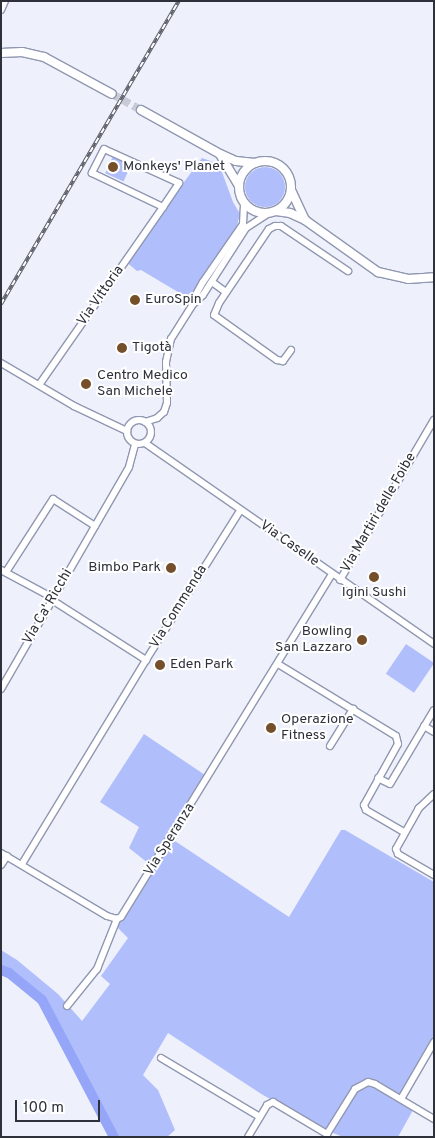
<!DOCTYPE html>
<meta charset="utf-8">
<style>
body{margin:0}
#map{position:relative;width:435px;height:1138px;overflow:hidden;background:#eef1fc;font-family:Overpass,sans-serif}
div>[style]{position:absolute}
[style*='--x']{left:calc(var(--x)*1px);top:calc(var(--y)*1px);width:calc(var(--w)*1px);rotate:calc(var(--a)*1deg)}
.green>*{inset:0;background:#b0befb;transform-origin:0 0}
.round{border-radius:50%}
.river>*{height:10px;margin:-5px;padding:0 5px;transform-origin:5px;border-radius:5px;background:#95a6f9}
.major-tunnel>*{height:8px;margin-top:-4px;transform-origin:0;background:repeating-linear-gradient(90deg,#c8cad5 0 8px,transparent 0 12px)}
.roads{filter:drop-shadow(1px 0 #9097b0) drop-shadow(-1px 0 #9097b0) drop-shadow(0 1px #9097b0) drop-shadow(0 -1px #9097b0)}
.minor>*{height:6px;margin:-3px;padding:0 3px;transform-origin:3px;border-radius:3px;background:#fff}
.minor>.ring{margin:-3px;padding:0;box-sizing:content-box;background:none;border:6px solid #fff;border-radius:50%}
.major>*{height:8px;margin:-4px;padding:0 4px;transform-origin:4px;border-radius:4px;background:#fff}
.major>.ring{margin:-4px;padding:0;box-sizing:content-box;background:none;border:8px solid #fff;border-radius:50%}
.rail>*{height:4px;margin-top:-2px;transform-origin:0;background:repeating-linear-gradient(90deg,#fff 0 5.5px,#5d5f69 0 11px);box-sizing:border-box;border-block:1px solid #5d5f69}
.dots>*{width:14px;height:14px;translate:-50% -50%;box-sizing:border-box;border:2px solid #fff;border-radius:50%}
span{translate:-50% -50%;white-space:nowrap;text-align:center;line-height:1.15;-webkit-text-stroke:4px #fff;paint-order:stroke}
.poi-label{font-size:14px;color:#2e303a}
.left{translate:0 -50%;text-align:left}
.right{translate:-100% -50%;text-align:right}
.street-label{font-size:14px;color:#2e303a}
.frame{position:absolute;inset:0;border:2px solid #2e303a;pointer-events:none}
.scale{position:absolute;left:15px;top:1100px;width:85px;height:22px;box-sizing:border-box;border:2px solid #2e303a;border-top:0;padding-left:6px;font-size:15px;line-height:18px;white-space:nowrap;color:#2e303a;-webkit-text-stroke:4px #fff;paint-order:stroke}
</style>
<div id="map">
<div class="green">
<i style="left:113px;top:156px;width:20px;height:19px;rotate:24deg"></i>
<i style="clip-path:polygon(202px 158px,219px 164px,233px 202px,240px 214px,237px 226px,188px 298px,141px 270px,137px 271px,125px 261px)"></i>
<i class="round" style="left:245px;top:167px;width:40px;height:40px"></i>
<i style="left:406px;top:644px;width:34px;height:36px;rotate:34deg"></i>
<i style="clip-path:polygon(144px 734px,208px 777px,172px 839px,289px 917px,341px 830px,345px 830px,434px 882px,434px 1043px,399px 1101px,413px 1110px,398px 1137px,343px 1137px,326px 1130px,263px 1095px,168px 1033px,143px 1075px,158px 1090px,175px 1130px,167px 1137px,114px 1137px,42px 1000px,9px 973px,1px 970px,1px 950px,17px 960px,58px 994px,82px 1021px,110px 984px,101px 976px,128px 938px,117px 927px,153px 867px,129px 848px,139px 827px,100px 802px)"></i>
</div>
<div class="river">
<i style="--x:1;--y:970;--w:9;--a:21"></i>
<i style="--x:9;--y:973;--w:43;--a:39.3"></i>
<i style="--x:42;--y:1000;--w:155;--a:62.3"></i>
</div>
<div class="major-tunnel">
<i style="--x:112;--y:94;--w:33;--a:29"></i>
</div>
<div class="roads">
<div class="minor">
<i style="--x:1;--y:10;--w:10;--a:-66"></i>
<i style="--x:212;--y:282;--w:17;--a:36"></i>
<i style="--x:193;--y:304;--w:6;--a:-81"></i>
<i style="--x:194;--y:298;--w:18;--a:-61"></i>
<i style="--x:203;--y:282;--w:70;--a:-55.4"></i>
<i style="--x:243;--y:224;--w:21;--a:-87"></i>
<i style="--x:291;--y:350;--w:14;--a:126"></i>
<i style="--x:283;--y:361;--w:6;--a:-171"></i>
<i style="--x:277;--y:360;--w:77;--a:-144.5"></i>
<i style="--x:214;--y:315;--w:13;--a:-67"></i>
<i style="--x:219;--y:303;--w:89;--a:-56"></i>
<i style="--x:269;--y:229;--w:7;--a:-27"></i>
<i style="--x:275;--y:226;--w:6;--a:0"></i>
<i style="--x:281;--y:226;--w:81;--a:33.9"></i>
<i style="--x:1;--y:363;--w:85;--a:30.5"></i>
<i style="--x:74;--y:406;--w:59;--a:25.3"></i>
<i style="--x:39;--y:385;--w:217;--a:-55.1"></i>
<i style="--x:163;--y:207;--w:29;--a:-56"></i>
<i style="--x:179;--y:183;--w:82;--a:-155.6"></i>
<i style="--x:104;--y:149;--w:27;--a:117"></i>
<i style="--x:92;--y:173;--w:79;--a:25.6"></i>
<i class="ring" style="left:127px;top:420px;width:18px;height:18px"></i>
<i style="--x:145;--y:422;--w:13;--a:-18"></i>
<i style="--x:157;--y:418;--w:9;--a:-41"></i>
<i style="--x:164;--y:412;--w:9;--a:-72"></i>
<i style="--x:167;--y:403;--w:41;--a:-91.4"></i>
<i style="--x:166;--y:362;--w:24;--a:-78"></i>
<i style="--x:171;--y:339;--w:41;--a:-57.8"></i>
<i style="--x:193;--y:304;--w:13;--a:-42"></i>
<i style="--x:203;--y:295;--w:80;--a:-57.3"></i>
<i style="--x:246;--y:228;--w:27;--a:-33"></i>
<i style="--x:145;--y:443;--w:352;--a:34.8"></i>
<i style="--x:1;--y:570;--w:59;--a:28.3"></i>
<i style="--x:6;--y:572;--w:87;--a:-57.2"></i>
<i style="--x:53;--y:499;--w:50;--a:32.7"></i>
<i style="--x:340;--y:580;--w:186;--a:-59.6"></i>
<i style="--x:52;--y:600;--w:112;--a:32.6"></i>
<i style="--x:278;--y:664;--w:138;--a:31.4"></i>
<i style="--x:396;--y:736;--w:8;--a:76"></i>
<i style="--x:398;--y:744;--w:70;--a:119.1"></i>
<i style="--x:364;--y:805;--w:5;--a:68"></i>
<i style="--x:366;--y:810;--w:44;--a:30.1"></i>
<i style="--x:1;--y:689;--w:256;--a:-60"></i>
<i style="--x:129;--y:467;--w:23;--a:-75"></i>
<i style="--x:424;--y:726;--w:12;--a:31"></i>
<i style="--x:330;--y:746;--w:44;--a:-58.1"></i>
<i style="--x:378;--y:778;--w:13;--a:27"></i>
<i style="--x:390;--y:784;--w:86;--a:-59.3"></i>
<i style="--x:434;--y:794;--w:21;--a:137"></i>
<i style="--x:419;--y:808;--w:47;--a:119.3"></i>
<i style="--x:396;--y:849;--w:5;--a:68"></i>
<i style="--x:398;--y:854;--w:42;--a:30.3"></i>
<i style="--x:1;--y:853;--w:123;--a:30.7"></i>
<i style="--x:107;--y:916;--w:10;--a:17"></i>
<i style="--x:117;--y:919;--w:4;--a:-27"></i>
<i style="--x:121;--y:917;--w:403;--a:-58.4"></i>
<i style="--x:22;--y:864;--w:239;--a:-58.7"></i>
<i style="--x:146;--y:660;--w:176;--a:-57.8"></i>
<i style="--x:1;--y:865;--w:11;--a:-56"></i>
<i style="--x:67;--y:1006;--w:48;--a:-51"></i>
<i style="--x:97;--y:969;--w:54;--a:-68.2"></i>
<i style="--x:161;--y:1058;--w:115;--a:30.8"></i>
<i style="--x:401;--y:1099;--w:66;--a:-59.9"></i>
<i style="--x:248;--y:1137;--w:37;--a:-59"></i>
<i style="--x:267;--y:1105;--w:7;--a:-27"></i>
<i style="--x:273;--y:1102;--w:63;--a:30.7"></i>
<i style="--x:327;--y:1134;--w:53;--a:-58.1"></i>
<i style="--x:355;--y:1089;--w:15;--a:-28"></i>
<i style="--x:368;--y:1082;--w:7;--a:16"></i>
<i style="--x:375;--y:1084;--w:69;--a:30.7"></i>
</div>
<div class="major">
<i style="--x:1;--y:53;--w:21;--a:-3"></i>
<i style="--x:22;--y:52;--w:23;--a:13"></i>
<i style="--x:44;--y:57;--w:77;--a:28.6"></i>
<i style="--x:141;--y:110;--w:90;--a:29.1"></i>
<i style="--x:220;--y:154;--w:17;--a:24"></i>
<i style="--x:236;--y:161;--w:19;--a:6"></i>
<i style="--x:221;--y:156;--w:35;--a:59"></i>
<i class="ring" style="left:239px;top:161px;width:44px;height:44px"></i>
<i style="--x:291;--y:190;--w:33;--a:65"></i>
<i style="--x:276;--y:211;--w:14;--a:8"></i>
<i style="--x:290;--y:213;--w:17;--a:25"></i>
<i style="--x:305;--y:220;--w:90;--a:35.5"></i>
<i style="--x:378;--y:272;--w:31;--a:13"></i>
<i style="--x:408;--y:279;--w:26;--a:-4"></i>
</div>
</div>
<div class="rail">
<i style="--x:1;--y:304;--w:351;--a:-59.6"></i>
</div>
<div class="dots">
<i style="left:113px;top:167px;background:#744f2a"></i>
<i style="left:135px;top:300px;background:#744f2a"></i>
<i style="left:122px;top:348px;background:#744f2a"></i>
<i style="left:86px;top:384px;background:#744f2a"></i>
<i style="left:171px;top:568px;background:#744f2a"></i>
<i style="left:374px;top:577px;background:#744f2a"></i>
<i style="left:362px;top:640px;background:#744f2a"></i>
<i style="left:160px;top:665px;background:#744f2a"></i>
<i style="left:271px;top:728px;background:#744f2a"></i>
</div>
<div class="poi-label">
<span class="left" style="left:123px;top:167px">Monkeys' Planet</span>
<span class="left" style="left:145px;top:300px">EuroSpin</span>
<span class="left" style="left:132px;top:348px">Tigotà</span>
<span class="left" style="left:97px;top:384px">Centro Medico<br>San Michele</span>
<span class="right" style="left:161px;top:568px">Bimbo Park</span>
<span style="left:374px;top:593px">Igini Sushi</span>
<span class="right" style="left:352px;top:640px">Bowling<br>San Lazzaro</span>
<span class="left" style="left:170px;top:665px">Eden Park</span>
<span class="left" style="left:281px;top:728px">Operazione<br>Fitness</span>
</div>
<div class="street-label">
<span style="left:101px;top:296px;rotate:-55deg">Via Vittoria</span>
<span style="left:379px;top:513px;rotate:-60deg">Via Martiri delle Foibe</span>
<span style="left:289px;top:544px;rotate:35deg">Via Caselle</span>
<span style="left:48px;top:607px;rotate:-60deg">Via Ca' Ricchi</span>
<span style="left:179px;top:607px;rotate:-58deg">Via Commenda</span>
<span style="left:170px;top:840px;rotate:-58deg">Via Speranza</span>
</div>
<div class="frame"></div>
<div class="scale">100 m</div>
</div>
